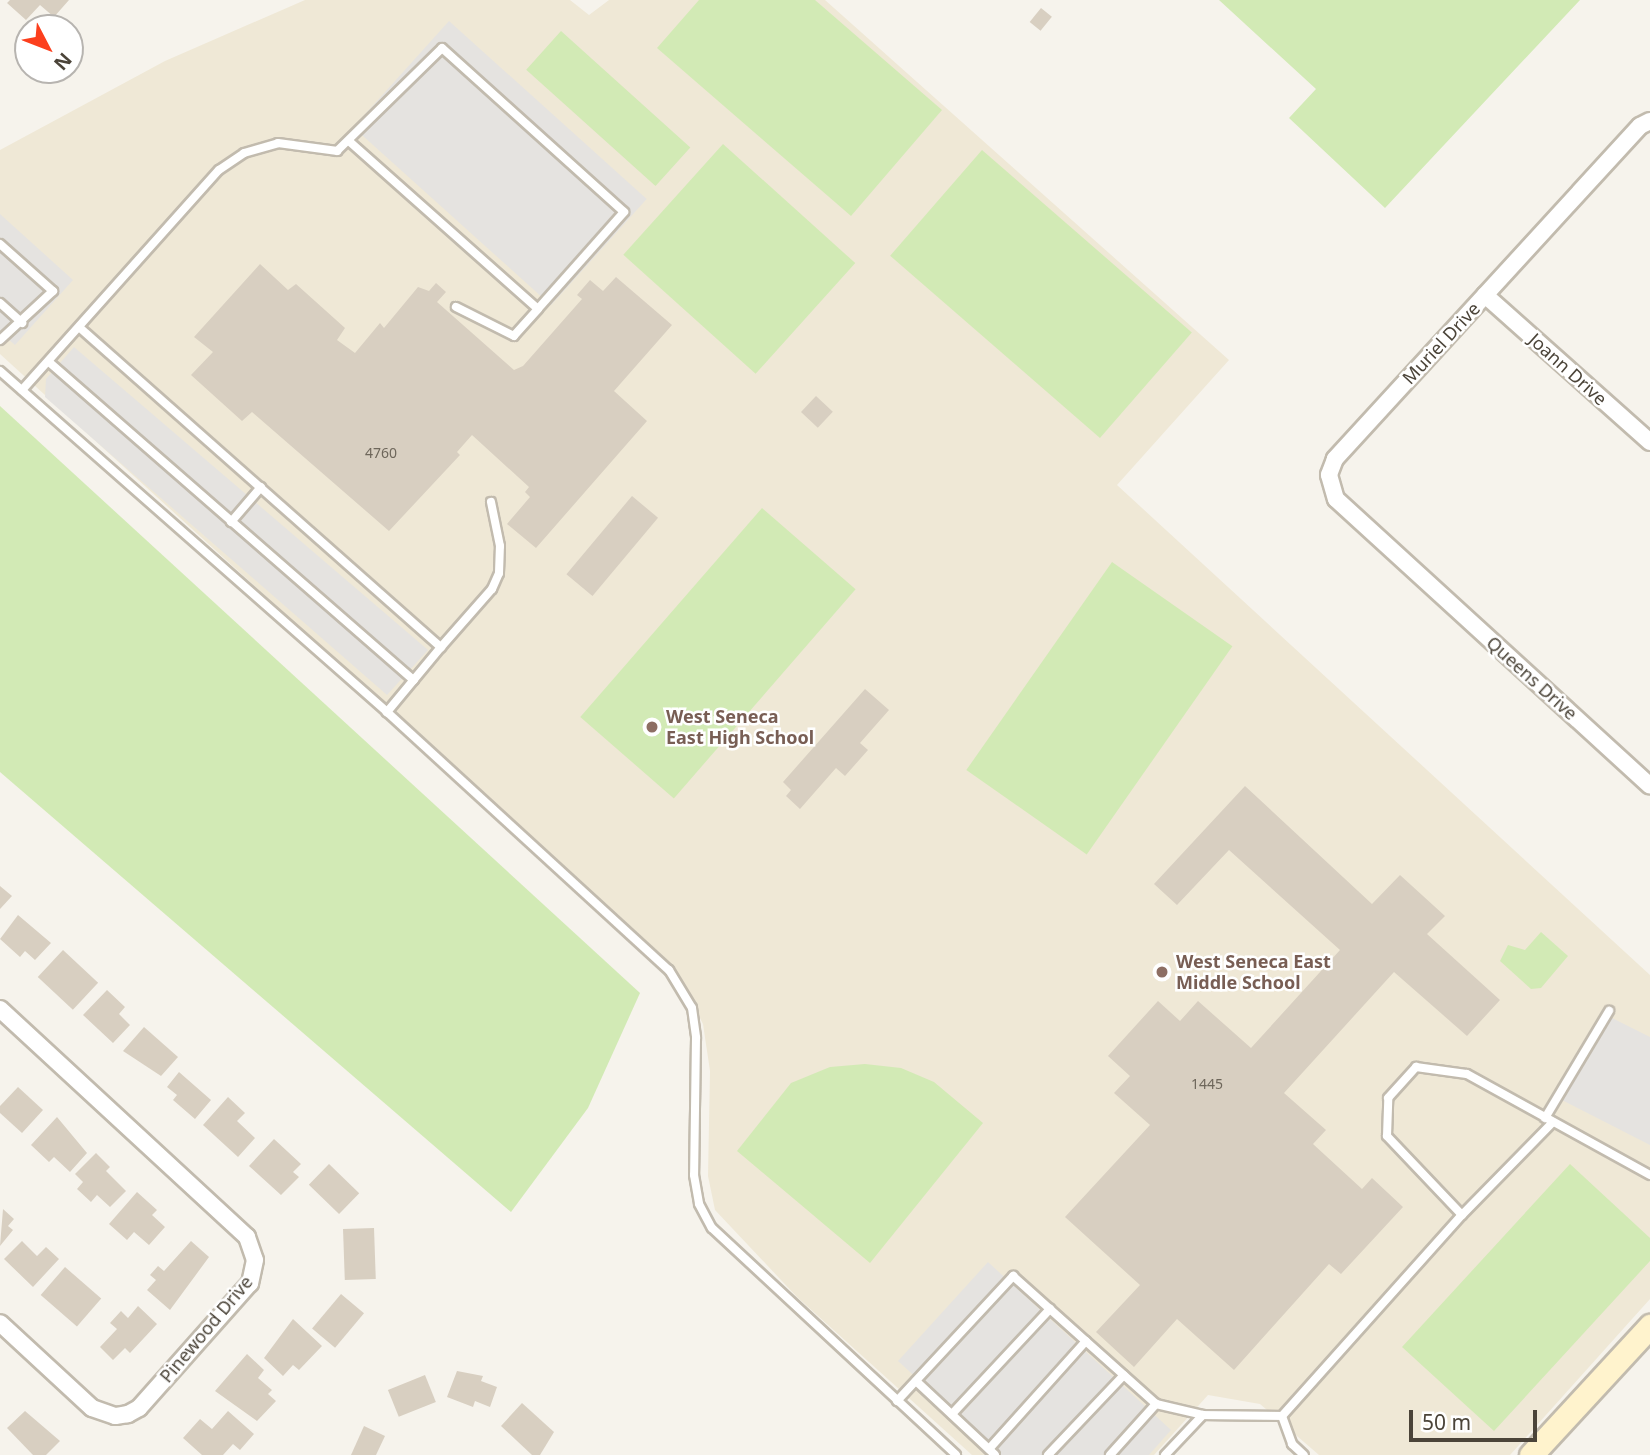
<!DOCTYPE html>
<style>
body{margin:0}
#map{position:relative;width:1650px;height:1455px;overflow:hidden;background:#f6f3ec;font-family:"Noto Sans",sans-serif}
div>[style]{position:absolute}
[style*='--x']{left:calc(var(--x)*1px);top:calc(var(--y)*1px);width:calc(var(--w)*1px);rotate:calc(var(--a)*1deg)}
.education>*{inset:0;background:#efe8d6}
.green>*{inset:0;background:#d2eab5;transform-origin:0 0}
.parking>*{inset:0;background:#e5e3e0;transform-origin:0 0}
.building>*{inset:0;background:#d8cfc1;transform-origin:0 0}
.roads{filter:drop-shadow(2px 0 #c2bbae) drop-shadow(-2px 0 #c2bbae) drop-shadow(0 2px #c2bbae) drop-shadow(0 -2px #c2bbae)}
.lane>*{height:8px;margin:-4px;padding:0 4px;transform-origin:4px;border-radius:4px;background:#fff}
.street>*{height:16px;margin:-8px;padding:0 8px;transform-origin:8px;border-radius:8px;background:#fff}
.secondary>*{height:23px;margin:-11.5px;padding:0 11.5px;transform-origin:11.5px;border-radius:11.5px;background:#fff3cd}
.dots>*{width:19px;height:19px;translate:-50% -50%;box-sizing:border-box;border:4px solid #fff;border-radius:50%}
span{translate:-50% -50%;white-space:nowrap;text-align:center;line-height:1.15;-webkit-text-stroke:5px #fff;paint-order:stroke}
.number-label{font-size:14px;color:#6e675b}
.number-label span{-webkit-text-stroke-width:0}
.street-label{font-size:18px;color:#4b4439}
.education-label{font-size:18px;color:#785e54;font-weight:700}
.left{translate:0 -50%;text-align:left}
.north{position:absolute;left:14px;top:14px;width:70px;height:70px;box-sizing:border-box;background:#fff;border:2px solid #b7b4b0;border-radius:50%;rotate:132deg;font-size:19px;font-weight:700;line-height:28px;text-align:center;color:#4b4439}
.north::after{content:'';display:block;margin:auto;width:24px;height:32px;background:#fc3f1d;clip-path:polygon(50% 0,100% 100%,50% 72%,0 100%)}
.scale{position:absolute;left:1409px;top:1410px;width:128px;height:32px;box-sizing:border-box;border:4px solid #4b4439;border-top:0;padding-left:9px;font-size:21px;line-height:24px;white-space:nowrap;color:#4b4439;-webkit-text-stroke:5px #fff;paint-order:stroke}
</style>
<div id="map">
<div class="education">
<i style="clip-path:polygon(305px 0,570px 0,589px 15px,609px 0,825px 0,1229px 360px,1117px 485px,1650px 975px,1650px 1299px,1510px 1455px,1319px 1455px,1260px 1404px,1208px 1395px,1154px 1455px,972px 1455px,797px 1297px,715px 1210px,708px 1176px,710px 1071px,703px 1024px,675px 969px,0 354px,0 150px,165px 61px)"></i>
</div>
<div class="green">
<i style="clip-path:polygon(699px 0,815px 0,942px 110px,851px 216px,657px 48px)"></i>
<i style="clip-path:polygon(1219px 0,1580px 0,1385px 208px,1289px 118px,1316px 89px)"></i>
<i style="left:561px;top:31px;width:174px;height:52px;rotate:42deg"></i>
<i style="left:723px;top:144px;width:178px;height:149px;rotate:42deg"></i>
<i style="left:982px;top:150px;width:278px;height:140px;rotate:41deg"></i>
<i style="clip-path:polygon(0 406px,640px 993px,588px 1108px,511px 1212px,0 772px)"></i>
<i style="left:762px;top:508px;width:124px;height:277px;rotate:41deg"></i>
<i style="left:1112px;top:562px;width:147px;height:254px;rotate:35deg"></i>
<i style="clip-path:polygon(1541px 932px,1568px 956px,1541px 988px,1531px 989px,1500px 961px,1508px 945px,1525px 950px)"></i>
<i style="clip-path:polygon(865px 1064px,901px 1068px,934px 1082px,983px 1123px,870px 1263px,737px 1151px,791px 1083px,830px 1067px)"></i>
<i style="clip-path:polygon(1570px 1164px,1650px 1238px,1650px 1261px,1494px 1431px,1402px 1347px)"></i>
</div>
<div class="parking">
<i style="left:449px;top:21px;width:266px;height:143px;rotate:42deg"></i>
<i style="clip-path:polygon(0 214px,73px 280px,15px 345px,0 332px)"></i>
<i style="clip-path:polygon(74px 347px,428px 650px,387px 695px,45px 397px,46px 379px)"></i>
<i style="clip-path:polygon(1602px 1013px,1650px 1037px,1650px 1145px,1558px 1098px)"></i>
<i style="clip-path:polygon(988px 1262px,1171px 1430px,1149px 1455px,1001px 1455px,898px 1361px)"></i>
</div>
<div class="building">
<i style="clip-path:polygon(10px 0,69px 0,54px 17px,40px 5px,26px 20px,7px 3px)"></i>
<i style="left:1041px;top:8px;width:14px;height:18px;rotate:39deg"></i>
<i style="clip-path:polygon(260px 264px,288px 290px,296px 284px,345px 328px,337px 340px,355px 353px,380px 323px,384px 328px,418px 287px,429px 291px,436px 283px,446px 292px,437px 302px,514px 370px,523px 366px,582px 299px,577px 295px,590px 280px,603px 291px,616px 277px,672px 325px,614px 391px,647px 421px,536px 548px,507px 524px,530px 497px,525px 492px,529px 487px,472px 435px,457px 452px,460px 455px,389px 531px,252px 412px,242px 421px,191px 375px,213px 352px,194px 337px)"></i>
<i style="left:816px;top:396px;width:23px;height:22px;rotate:43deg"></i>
<i style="left:632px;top:496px;width:34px;height:102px;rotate:40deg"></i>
<i style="clip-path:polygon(865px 689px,889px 710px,860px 743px,868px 750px,845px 776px,836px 768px,800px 809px,786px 796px,791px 790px,783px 782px)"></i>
<i style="clip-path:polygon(1245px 786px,1372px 904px,1400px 875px,1445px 916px,1427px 934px,1500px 1000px,1467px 1036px,1394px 972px,1284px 1093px,1326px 1130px,1313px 1144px,1362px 1189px,1372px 1178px,1403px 1207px,1341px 1274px,1329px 1264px,1234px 1370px,1177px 1319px,1134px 1367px,1096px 1332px,1140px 1285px,1065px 1217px,1150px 1125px,1114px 1093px,1130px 1076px,1108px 1056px,1158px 1001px,1180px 1021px,1198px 1001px,1251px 1048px,1340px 950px,1229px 850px,1177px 905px,1154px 884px)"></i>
<i style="clip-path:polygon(0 886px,12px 896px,0 909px)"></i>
<i style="clip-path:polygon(18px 915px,51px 943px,35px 960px,25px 951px,20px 957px,0 939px)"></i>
<i style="left:63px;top:950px;width:48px;height:37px;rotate:43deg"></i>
<i style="clip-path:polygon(107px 990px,125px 1007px,119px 1014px,130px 1025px,113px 1043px,83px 1015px)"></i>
<i style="clip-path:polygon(144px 1027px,178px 1057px,161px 1076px,123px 1051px)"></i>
<i style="clip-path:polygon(179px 1072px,211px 1100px,195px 1119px,173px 1100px,177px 1095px,167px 1087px)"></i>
<i style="clip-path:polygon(18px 1087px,43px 1110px,22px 1133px,0 1113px,0 1106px)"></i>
<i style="clip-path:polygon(228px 1097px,245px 1113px,237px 1121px,255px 1138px,238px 1157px,203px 1125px)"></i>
<i style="clip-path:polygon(57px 1117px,87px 1153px,70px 1172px,54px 1157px,49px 1162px,31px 1145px)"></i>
<i style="clip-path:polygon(274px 1139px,301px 1164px,293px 1172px,299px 1177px,281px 1195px,249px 1166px)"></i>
<i style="clip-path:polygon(96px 1153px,110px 1167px,106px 1171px,126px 1191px,110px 1207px,97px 1195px,91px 1202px,77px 1189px,83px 1182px,75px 1174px)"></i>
<i style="left:329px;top:1164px;width:42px;height:29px;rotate:44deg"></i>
<i style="clip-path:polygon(137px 1192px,157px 1210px,152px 1215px,165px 1227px,149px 1245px,134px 1232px,127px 1240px,109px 1224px)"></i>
<i style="clip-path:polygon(3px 1209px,14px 1219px,8px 1226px,13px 1230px,0 1246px)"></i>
<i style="left:374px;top:1228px;width:51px;height:31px;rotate:88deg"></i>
<i style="clip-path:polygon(22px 1241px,37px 1256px,46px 1247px,59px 1259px,33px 1287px,4px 1259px)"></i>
<i style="clip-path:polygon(191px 1241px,209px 1257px,170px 1310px,147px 1290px,156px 1280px,150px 1275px,158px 1266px,164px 1271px)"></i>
<i style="left:65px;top:1267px;width:48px;height:37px;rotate:41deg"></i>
<i style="left:341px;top:1294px;width:30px;height:45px;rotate:40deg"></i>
<i style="clip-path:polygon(138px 1306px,157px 1324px,130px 1353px,125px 1348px,113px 1360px,100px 1347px,117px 1329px,110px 1323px,121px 1311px,128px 1318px)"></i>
<i style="clip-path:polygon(293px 1319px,322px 1346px,299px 1370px,293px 1365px,283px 1376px,264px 1358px)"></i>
<i style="clip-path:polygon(247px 1354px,264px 1370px,258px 1378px,272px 1390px,268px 1394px,276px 1401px,257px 1421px,215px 1391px)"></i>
<i style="clip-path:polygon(457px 1371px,483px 1376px,481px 1381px,497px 1387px,490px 1407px,475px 1401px,473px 1407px,447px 1397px)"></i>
<i style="left:425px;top:1375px;width:29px;height:40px;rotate:68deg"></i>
<i style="clip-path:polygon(522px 1403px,554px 1432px,540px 1455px,532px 1455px,501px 1426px)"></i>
<i style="clip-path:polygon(25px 1411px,60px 1441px,46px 1455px,33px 1455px,7px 1428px)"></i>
<i style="clip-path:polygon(228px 1411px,254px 1434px,240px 1450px,233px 1444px,223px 1455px,202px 1455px,183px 1438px,200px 1419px,212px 1429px)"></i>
<i style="clip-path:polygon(364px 1426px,385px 1436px,376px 1455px,351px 1455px)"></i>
</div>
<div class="roads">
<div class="lane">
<i style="--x:350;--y:142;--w:251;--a:41.6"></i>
<i style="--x:538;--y:309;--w:36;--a:132"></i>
<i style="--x:514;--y:336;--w:65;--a:-153.4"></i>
<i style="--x:0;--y:244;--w:71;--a:41.6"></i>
<i style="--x:53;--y:291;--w:72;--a:137.2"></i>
<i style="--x:0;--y:303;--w:30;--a:42"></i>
<i style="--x:80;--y:328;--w:482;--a:41.5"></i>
<i style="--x:441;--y:647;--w:85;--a:129.7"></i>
<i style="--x:49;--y:362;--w:484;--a:41.1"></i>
<i style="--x:0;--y:371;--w:516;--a:41.38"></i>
<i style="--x:387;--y:712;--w:382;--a:42.5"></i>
<i style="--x:669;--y:970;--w:44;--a:58.8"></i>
<i style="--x:692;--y:1008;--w:30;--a:82"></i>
<i style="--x:696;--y:1038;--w:137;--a:90.8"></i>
<i style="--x:694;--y:1175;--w:29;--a:80"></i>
<i style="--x:699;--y:1204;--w:27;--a:62"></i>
<i style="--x:712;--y:1228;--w:333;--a:42.9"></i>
<i style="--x:22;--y:390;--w:295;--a:-48.2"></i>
<i style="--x:219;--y:170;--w:30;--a:-34"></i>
<i style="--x:244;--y:153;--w:35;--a:-16"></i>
<i style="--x:278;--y:143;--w:60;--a:7.7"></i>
<i style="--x:337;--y:151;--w:147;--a:-44.4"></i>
<i style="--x:442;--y:48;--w:245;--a:42"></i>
<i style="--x:624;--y:212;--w:130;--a:131.6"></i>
<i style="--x:231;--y:522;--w:46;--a:-49.4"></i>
<i style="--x:441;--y:647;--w:77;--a:-48.7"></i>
<i style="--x:492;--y:589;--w:17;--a:-66"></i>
<i style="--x:499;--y:573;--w:27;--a:-88"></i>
<i style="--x:500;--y:546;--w:45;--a:-101.6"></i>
<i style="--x:1545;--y:1118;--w:125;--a:-59.1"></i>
<i style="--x:1553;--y:1122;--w:130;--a:134.4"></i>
<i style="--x:1462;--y:1215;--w:109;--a:-133.5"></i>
<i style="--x:1387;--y:1136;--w:38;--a:-88"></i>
<i style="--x:1388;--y:1098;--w:42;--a:-47.9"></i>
<i style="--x:1416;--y:1067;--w:51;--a:7.8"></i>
<i style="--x:1467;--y:1074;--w:209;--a:28.9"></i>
<i style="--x:916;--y:1381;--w:108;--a:43.1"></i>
<i style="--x:897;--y:1401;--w:171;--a:-47.1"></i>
<i style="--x:1013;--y:1276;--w:192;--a:41.8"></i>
<i style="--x:1156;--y:1404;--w:48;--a:13.2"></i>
<i style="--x:952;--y:1414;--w:144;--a:-47"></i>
<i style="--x:1282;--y:1416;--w:270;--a:-48.2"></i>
<i style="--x:1282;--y:1416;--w:30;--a:70"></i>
<i style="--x:1292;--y:1444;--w:16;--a:43"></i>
<i style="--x:989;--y:1449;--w:145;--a:-48.1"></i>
<i style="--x:1048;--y:1455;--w:110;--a:-46.5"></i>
<i style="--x:1110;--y:1455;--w:69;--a:-48"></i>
<i style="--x:1165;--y:1455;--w:55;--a:-46.5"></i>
<i style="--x:1203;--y:1415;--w:79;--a:0.7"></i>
</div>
<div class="street">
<i style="--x:1650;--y:121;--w:11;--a:153"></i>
<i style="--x:1640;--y:126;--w:452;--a:132.5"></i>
<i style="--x:1335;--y:459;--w:17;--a:111"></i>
<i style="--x:1329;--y:475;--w:25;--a:74"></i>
<i style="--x:1336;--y:499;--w:425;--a:42.4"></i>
<i style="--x:1485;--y:295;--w:221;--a:41.7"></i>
<i style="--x:0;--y:1009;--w:336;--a:42.7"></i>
<i style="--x:247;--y:1237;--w:24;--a:71"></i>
<i style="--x:255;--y:1260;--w:24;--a:102"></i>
<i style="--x:250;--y:1283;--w:167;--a:131.6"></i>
<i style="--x:139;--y:1408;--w:13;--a:151"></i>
<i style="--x:128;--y:1414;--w:13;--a:171"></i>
<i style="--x:115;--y:1416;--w:24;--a:-161"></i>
<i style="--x:92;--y:1408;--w:125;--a:-137.3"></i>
</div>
<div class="secondary">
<i style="--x:1531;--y:1455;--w:176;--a:-47.3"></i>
</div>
</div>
<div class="dots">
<i style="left:652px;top:727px;background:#8d6e63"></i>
<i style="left:1162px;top:972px;background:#8d6e63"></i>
</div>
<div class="number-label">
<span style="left:381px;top:453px">4760</span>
<span style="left:1207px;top:1084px">1445</span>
</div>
<div class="street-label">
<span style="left:1441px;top:343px;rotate:-47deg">Muriel Drive</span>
<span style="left:1568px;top:369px;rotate:42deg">Joann Drive</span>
<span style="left:1532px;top:678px;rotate:42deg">Queens Drive</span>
<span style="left:206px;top:1329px;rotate:-50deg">Pinewood Drive</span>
</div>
<div class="education-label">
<span class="left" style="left:666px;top:727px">West Seneca<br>East High School</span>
<span class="left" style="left:1176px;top:972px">West Seneca East<br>Middle School</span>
</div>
<div class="north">N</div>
<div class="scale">50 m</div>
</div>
